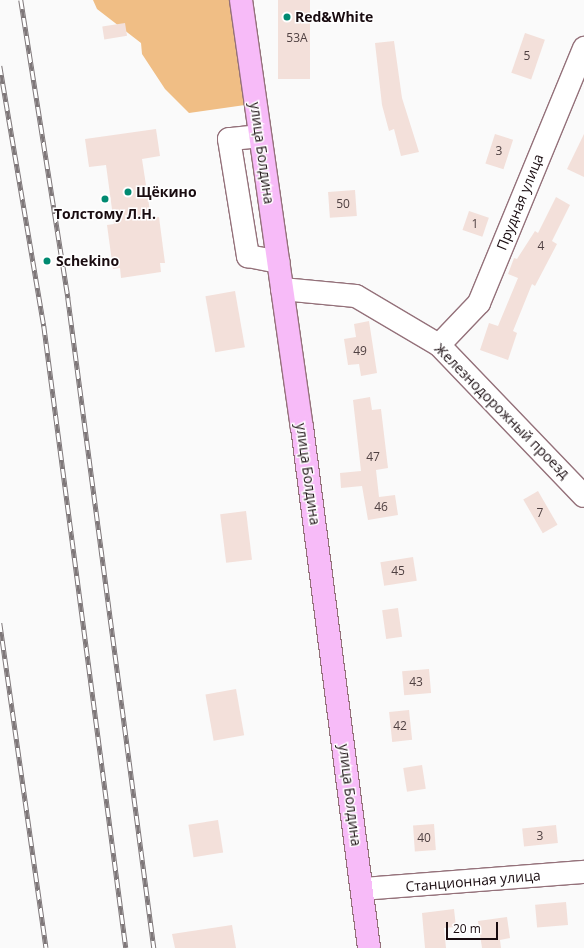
<!DOCTYPE html>
<meta charset="utf-8">
<style>
body{margin:0}
#map{position:relative;width:584px;height:948px;overflow:hidden;background:#fafafa;font-family:"Open Sans",sans-serif}
div>[style]{position:absolute}
[style*='--x']{left:calc(var(--x)*1px);top:calc(var(--y)*1px);width:calc(var(--w)*1px);rotate:calc(var(--a)*1deg)}
.green>*{inset:0;background:#f0be85}
.building>*{inset:0;background:#f3e0da;transform-origin:0 0}
.roads{filter:drop-shadow(1px 0 #94717a) drop-shadow(-1px 0 #94717a) drop-shadow(0 1px #94717a) drop-shadow(0 -1px #94717a)}
.minor>*{height:22px;margin:-11px;padding:0 11px;transform-origin:11px;border-radius:11px;background:#fff}
.major>*{height:22px;margin:-11px;padding:0 11px;transform-origin:11px;border-radius:11px;background:#f7bbf8}
.rail>*{height:4.5px;margin-top:-2.25px;transform-origin:0;background:repeating-linear-gradient(90deg,#fff 0 9px,#7e7779 0 18px);box-sizing:border-box;border-block:1px solid #7e7779}
.dots>*{width:11px;height:11px;translate:-50% -50%;box-sizing:border-box;border:2px solid #fff;border-radius:50%}
span{translate:-50% -50%;white-space:nowrap;text-align:center;line-height:1.15;-webkit-text-stroke:3px #fff;paint-order:stroke}
.number-label{font-size:12px;color:#504142}
.number-label span{-webkit-text-stroke-width:0}
.poi-label{font-size:14px;color:#190c10;font-weight:700}
.left{translate:0 -50%;text-align:left}
.street-label{font-size:14px;color:#190c10}
.scale{position:absolute;left:446px;top:922px;width:52px;height:18px;box-sizing:border-box;border:2px solid #190c10;border-top:0;padding-left:5px;font-size:12px;line-height:14px;white-space:nowrap;color:#190c10;-webkit-text-stroke:3px #fff;paint-order:stroke}
</style>
<div id="map">
<div class="green">
<i style="clip-path:polygon(93px 0,236px 0,252px 104px,189px 113px,165px 89px,142px 54px,141px 43px,97px 9px)"></i>
</div>
<div class="building">
<i style="left:278px;top:0;width:32px;height:79px"></i>
<i style="left:125px;top:23px;width:13px;height:23px;rotate:81deg"></i>
<i style="left:525px;top:33px;width:21px;height:42px;rotate:19deg"></i>
<i style="clip-path:polygon(394px 41px,402px 98px,419px 152px,401px 156px,394px 129px,389px 131px,382px 105px,375px 43px)"></i>
<i style="clip-path:polygon(156px 129px,160px 156px,142px 159px,151px 218px,159px 217px,165px 263px,160px 263px,161px 272px,121px 278px,120px 268px,113px 269px,107px 225px,114px 224px,106px 165px,89px 167px,85px 139px)"></i>
<i style="left:495px;top:134px;width:19px;height:31px;rotate:18deg"></i>
<i style="clip-path:polygon(584px 134px,584px 177px,567px 169px)"></i>
<i style="left:355px;top:190px;width:26px;height:27px;rotate:86deg"></i>
<i style="clip-path:polygon(556px 197px,570px 205px,552px 241px,557px 244px,535px 286px,532px 284px,513px 331px,517px 333px,508px 360px,480px 350px,489px 323px,498px 326px,518px 278px,508px 274px,514px 258px,517px 259px,535px 231px,538px 233px)"></i>
<i style="left:469px;top:211px;width:21px;height:20px;rotate:19deg"></i>
<i style="left:235px;top:291px;width:57px;height:30px;rotate:80deg"></i>
<i style="clip-path:polygon(369px 321px,377px 373px,361px 376px,359px 364px,348px 365px,344px 339px,356px 337px,354px 324px)"></i>
<i style="clip-path:polygon(370px 397px,372px 410px,381px 409px,388px 468px,376px 470px,379px 497px,395px 495px,398px 515px,368px 520px,362px 486px,341px 488px,340px 473px,361px 471px,353px 400px)"></i>
<i style="left:538px;top:491px;width:39px;height:17px;rotate:60deg"></i>
<i style="left:246px;top:511px;width:49px;height:26px;rotate:83deg"></i>
<i style="left:413px;top:557px;width:24px;height:33px;rotate:81deg"></i>
<i style="left:398px;top:608px;width:29px;height:16px;rotate:82deg"></i>
<i style="left:429px;top:669px;width:24px;height:27px;rotate:85deg"></i>
<i style="left:236px;top:689px;width:47px;height:31px;rotate:80deg"></i>
<i style="left:409px;top:710px;width:30px;height:20px;rotate:84deg"></i>
<i style="left:422px;top:765px;width:24px;height:19px;rotate:81deg"></i>
<i style="left:218px;top:820px;width:33px;height:30px;rotate:81deg"></i>
<i style="left:434px;top:824px;width:26px;height:21px;rotate:86deg"></i>
<i style="left:556px;top:825px;width:18px;height:34px;rotate:84deg"></i>
<i style="left:566px;top:902px;width:23px;height:31px;rotate:85deg"></i>
<i style="clip-path:polygon(454px 909px,456px 927px,444px 928px,446px 948px,425px 948px,422px 913px)"></i>
<i style="clip-path:polygon(507px 917px,510px 938px,500px 940px,501px 948px,482px 948px,478px 921px)"></i>
<i style="clip-path:polygon(232px 925px,236px 948px,175px 948px,172px 934px)"></i>
</div>
<div class="roads">
<div class="minor">
<i style="--x:260;--y:136;--w:31;--a:174"></i>
<i style="--x:229;--y:139;--w:119;--a:80.8"></i>
<i style="--x:248;--y:256;--w:31;--a:11"></i>
<i style="--x:282;--y:289;--w:74;--a:5.4"></i>
<i style="--x:356;--y:296;--w:96;--a:30.6"></i>
<i style="--x:439;--y:345;--w:209;--a:46.2"></i>
<i style="--x:439;--y:345;--w:58;--a:-46.4"></i>
<i style="--x:479;--y:303;--w:276;--a:-67.6"></i>
<i style="--x:362;--y:889;--w:223;--a:-4.4"></i>
</div>
<div class="major">
<i style="--x:241;--y:0;--w:431;--a:81.9"></i>
<i style="--x:302;--y:427;--w:525;--a:82.67"></i>
</div>
</div>
<div class="rail">
<i style="--x:21;--y:0;--w:302;--a:81"></i>
<i style="--x:68;--y:298;--w:656;--a:82.46"></i>
<i style="--x:0;--y:66;--w:264;--a:80.4"></i>
<i style="--x:44;--y:326;--w:627;--a:82.49"></i>
<i style="--x:0;--y:623;--w:328;--a:81.9"></i>
</div>
<div class="dots">
<i style="left:287px;top:17px;background:#008a71"></i>
<i style="left:128px;top:192px;background:#008a71"></i>
<i style="left:105px;top:199px;background:#008a71"></i>
<i style="left:47px;top:261px;background:#008a71"></i>
</div>
<div class="number-label">
<span style="left:297px;top:38px">53А</span>
<span style="left:527px;top:56px">5</span>
<span style="left:499px;top:151px">3</span>
<span style="left:343px;top:204px">50</span>
<span style="left:475px;top:224px">1</span>
<span style="left:541px;top:246px">4</span>
<span style="left:360px;top:351px">49</span>
<span style="left:373px;top:457px">47</span>
<span style="left:381px;top:507px">46</span>
<span style="left:540px;top:513px">7</span>
<span style="left:398px;top:571px">45</span>
<span style="left:416px;top:682px">43</span>
<span style="left:400px;top:726px">42</span>
<span style="left:540px;top:836px">3</span>
<span style="left:424px;top:838px">40</span>
</div>
<div class="poi-label">
<span class="left" style="left:295px;top:17px">Red&amp;White</span>
<span class="left" style="left:136px;top:192px">Щёкино</span>
<span style="left:105px;top:214px">Толстому Л.Н.</span>
<span class="left" style="left:56px;top:261px">Schekino</span>
</div>
<div class="street-label">
<span style="left:262px;top:153px;rotate:82deg">улица Болдина</span>
<span style="left:520px;top:202px;rotate:-68deg">Прудная улица</span>
<span style="left:502px;top:411px;rotate:45deg">Железнодорожный проезд</span>
<span style="left:308px;top:474px;rotate:82deg">улица Болдина</span>
<span style="left:350px;top:795px;rotate:83deg">улица Болдина</span>
<span style="left:473px;top:881px;rotate:-5deg">Станционная улица</span>
</div>
<div class="scale">20 m</div>
</div>
